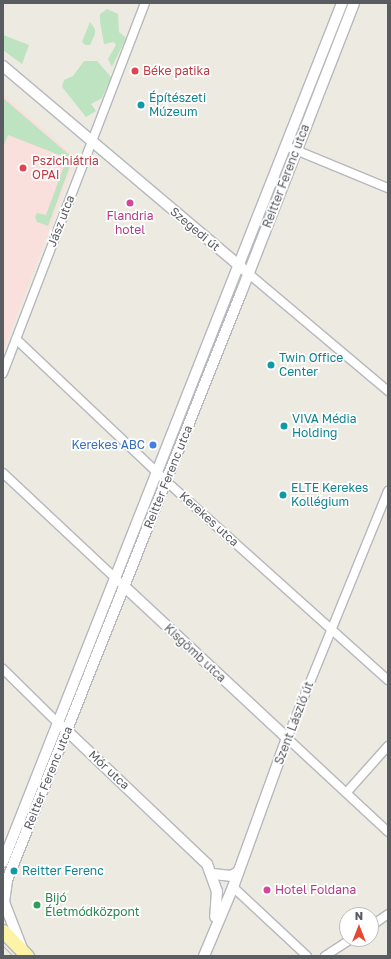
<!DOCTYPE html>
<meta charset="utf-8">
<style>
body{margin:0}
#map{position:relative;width:391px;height:959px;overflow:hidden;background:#eceae1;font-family:"Golos Text",sans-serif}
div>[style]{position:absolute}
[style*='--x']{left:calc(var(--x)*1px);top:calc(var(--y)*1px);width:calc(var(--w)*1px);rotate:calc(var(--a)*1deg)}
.medical>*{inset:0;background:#fae0dc}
.green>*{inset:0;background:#bee3c0}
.roads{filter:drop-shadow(1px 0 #b6b8bd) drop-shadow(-1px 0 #b6b8bd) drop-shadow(0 1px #b6b8bd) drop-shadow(0 -1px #b6b8bd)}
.minor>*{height:8px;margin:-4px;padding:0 4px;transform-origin:4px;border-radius:4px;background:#fff}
.tertiary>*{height:10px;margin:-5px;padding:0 5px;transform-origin:5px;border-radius:5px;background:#fff}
.primary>*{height:13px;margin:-6.5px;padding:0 6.5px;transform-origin:6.5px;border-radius:6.5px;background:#fcf3a6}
.tram>*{height:1px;margin:-0.5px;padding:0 0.5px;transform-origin:0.5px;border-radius:0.5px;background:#b2b3b3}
.dots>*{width:11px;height:11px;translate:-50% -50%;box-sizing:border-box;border:2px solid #fff;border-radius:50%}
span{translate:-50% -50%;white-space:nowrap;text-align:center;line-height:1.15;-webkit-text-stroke:3.5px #fff;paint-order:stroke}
.health-label{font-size:12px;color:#be3a42}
.left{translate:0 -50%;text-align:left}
.culture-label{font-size:12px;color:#0d838f}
.street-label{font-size:12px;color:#595c61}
.hotel-label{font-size:12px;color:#b23c85}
.shop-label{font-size:12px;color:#366cbe}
.right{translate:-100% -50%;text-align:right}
.leisure-label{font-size:12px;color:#27864d}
.frame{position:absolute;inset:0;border:4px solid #595c61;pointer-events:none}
.north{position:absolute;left:339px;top:907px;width:40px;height:40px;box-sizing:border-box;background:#fff;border:1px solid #bdbec0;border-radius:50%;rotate:0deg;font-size:11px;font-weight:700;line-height:16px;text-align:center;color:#595c61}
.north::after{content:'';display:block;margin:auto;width:14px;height:18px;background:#e34830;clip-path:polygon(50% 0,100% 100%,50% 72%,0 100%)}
</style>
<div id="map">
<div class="medical">
<i style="clip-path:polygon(3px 94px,76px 158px,3px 352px)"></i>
</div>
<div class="green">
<i style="clip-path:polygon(107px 9px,118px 14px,119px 32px,126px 38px,112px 67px,108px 59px,116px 45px,114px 42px,104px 44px,100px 21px,100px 14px)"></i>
<i style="clip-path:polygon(90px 22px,95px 29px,95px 34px,90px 45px,85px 45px,82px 42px)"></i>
<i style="clip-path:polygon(3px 35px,29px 45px,22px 64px,3px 50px)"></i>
<i style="clip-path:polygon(84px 61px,97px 61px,111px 77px,102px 98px,91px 104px,96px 111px,86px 117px,62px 87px,64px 80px,73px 76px)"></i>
<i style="clip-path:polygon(3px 98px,73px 158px,48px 226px,37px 222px,35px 217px,37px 213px,46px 215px,67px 158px,8px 135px,3px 147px)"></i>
</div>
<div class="roads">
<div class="minor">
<i style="--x:286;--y:146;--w:110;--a:22.4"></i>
<i style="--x:249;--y:274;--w:182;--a:40.1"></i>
<i style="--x:16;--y:339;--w:207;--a:43.4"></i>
<i style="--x:166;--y:481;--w:298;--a:41.9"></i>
<i style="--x:3;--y:373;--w:396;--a:-69"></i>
<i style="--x:3;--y:473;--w:167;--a:43.1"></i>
<i style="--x:388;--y:491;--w:267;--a:112.2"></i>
<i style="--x:287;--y:738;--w:138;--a:42.9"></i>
<i style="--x:3;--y:669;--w:77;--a:44.5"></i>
<i style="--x:347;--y:792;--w:62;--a:-48.3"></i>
<i style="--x:233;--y:887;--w:101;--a:43"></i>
<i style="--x:371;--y:926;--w:21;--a:-35"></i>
<i style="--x:325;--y:956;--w:31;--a:-33"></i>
</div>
<div class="tertiary">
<i style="--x:3;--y:66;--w:316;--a:40.2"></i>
<i style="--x:125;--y:587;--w:221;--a:43"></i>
<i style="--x:287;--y:738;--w:158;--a:109.9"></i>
<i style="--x:233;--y:887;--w:75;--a:112.8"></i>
<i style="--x:63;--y:727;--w:199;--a:43.6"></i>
<i style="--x:207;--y:864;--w:29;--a:70"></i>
<i style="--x:217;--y:891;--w:26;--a:94"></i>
<i style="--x:3;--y:862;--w:923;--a:-68.46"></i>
<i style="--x:213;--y:874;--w:18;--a:6"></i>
<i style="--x:231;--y:876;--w:8;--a:-30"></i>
<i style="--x:23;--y:951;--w:53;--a:-111.2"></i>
<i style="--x:4;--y:902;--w:22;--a:-82"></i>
<i style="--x:7;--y:880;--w:632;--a:-68.27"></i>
<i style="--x:241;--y:293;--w:311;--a:-68.7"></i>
</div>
<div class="primary">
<i style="--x:3;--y:931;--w:35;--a:46"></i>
</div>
</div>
<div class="tram">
<i style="--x:3;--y:946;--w:14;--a:45"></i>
</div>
<div class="dots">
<i style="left:135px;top:71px;background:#e0444e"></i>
<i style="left:141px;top:105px;background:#0f9aa8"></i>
<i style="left:23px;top:168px;background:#e0444e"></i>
<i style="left:130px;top:203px;background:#d1479c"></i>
<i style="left:271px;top:365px;background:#0f9aa8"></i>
<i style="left:284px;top:426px;background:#0f9aa8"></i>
<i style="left:153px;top:445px;background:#3f7fe0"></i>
<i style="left:283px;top:495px;background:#0f9aa8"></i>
<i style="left:14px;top:871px;background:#0f9aa8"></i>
<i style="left:267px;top:890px;background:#d1479c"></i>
<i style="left:37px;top:905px;background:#2e9e5b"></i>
</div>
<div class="health-label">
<span class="left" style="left:143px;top:71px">Béke patika</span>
<span class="left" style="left:32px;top:168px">Pszichiátria<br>OPAI</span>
</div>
<div class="culture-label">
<span class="left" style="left:149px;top:105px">Építészeti<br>Múzeum</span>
<span class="left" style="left:279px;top:365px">Twin Office<br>Center</span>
<span class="left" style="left:292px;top:426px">VIVA Média<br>Holding</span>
<span class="left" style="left:291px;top:495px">ELTE Kerekes<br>Kollégium</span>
<span class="left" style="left:22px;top:871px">Reitter Ferenc</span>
</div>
<div class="street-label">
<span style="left:286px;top:176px;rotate:-69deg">Reitter Ferenc utca</span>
<span style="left:61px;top:221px;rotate:-69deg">Jász utca</span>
<span style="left:195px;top:229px;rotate:40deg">Szegedi út</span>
<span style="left:168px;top:477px;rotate:-68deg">Reitter Ferenc utca</span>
<span style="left:209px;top:519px;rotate:42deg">Kerekes utca</span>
<span style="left:195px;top:653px;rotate:43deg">Kisgömb utca</span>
<span style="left:294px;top:723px;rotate:-69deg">Szent László út</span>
<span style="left:109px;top:770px;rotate:43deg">Mór utca</span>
<span style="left:48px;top:778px;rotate:-68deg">Reitter Ferenc utca</span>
</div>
<div class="hotel-label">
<span style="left:130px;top:223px">Flandria<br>hotel</span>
<span class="left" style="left:275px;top:890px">Hotel Foldana</span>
</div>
<div class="shop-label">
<span class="right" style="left:145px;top:445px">Kerekes ABC</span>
</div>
<div class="leisure-label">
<span class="left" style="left:45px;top:905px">Bijó<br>Életmódközpont</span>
</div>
<div class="frame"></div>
<div class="north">N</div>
</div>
